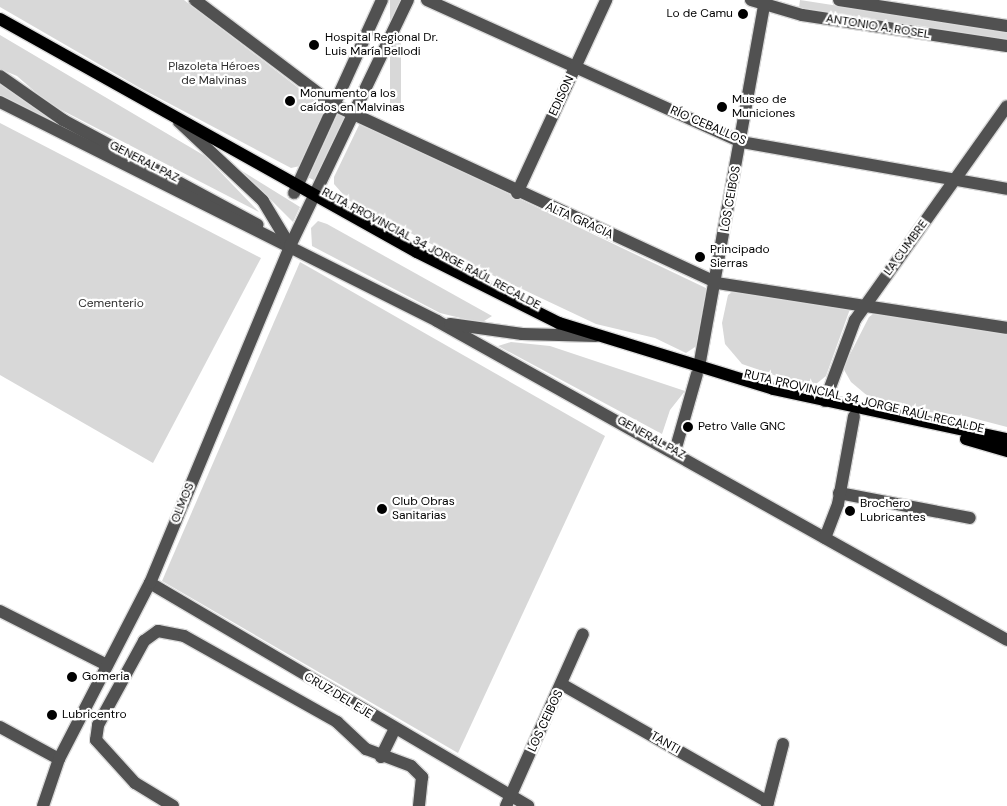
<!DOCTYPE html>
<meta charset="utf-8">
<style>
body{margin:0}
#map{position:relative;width:1007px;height:806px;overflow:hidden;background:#fff;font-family:"DM Sans",sans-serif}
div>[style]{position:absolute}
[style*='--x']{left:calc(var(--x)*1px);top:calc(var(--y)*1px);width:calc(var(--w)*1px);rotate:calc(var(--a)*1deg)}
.green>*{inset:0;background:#d8d8d8;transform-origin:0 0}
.roads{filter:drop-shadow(1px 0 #dbdbdb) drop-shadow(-1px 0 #dbdbdb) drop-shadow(0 1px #dbdbdb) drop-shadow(0 -1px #dbdbdb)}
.minor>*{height:12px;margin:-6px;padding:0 6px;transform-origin:6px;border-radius:6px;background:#515151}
.major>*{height:12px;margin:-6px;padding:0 6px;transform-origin:6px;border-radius:6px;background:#000}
.dots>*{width:14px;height:14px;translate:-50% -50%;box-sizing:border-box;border:2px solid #fff;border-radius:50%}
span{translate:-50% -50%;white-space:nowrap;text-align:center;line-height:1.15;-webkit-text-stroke:4.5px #fff;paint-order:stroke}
.poi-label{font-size:12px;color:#000}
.right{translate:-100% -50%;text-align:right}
.left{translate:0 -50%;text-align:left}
.street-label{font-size:12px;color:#000}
.park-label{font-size:12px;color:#2f2f2f}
</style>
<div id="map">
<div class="green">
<i style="clip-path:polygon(0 0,184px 0,327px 110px,300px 166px,291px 168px,140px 88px,0 7px)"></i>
<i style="left:390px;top:0;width:11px;height:103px"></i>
<i style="clip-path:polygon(800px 0,1007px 32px,1007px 42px,799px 8px)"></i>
<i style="clip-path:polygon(0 35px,205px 156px,259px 212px,48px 103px,17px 76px,0 69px)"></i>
<i style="clip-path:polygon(0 82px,185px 188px,6px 102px,0 96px)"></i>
<i style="left:338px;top:114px;width:11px;height:70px;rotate:27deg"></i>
<i style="clip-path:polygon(0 123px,261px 258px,153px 463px,0 375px)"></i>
<i style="clip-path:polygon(360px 123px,710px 290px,698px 345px,686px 353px,655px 338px,596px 324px,471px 265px,348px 200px,334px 184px,334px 177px)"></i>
<i style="clip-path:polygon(242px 171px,300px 207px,293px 222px)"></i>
<i style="clip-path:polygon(318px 221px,327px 224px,492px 316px,481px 323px,440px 313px,312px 246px,311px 228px)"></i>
<i style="clip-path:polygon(300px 262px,605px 436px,458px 753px,162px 581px)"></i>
<i style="clip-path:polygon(735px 290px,850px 309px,826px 376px,816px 384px,803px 385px,742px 364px,725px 344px,722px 323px,728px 295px)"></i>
<i style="clip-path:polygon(876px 312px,1007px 333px,1007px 427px,965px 416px,911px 410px,870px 398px,851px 382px,843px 368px,869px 317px)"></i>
<i style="clip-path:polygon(511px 342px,550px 346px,685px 391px,670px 410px,662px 434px,498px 346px)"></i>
</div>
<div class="roads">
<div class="minor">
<i style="--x:195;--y:0;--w:174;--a:37.1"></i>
<i style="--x:334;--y:105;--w:422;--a:24.9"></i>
<i style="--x:717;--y:283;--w:293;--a:8.8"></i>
<i style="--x:427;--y:0;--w:345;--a:24.3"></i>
<i style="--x:741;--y:142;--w:270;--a:10"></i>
<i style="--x:751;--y:0;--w:53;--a:16.4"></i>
<i style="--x:802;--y:15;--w:207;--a:8.6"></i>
<i style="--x:839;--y:0;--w:170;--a:8.8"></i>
<i style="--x:0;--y:76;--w:77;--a:34.9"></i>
<i style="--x:63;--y:120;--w:221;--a:28.3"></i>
<i style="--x:0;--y:102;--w:489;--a:26.6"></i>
<i style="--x:437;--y:321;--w:653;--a:29.23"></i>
<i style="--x:179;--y:122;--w:115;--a:43.2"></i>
<i style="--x:263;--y:201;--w:52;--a:59"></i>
<i style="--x:294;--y:193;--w:212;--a:-65.5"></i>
<i style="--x:517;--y:193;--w:213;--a:-65.2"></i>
<i style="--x:450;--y:324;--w:73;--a:7.9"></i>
<i style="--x:522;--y:334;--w:74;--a:1.5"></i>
<i style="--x:699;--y:367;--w:373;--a:-79.8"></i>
<i style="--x:825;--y:401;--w:86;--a:-69.7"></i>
<i style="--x:855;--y:320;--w:262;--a:-54.6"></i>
<i style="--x:675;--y:451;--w:80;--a:-74.1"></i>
<i style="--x:839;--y:493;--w:133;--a:10.8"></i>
<i style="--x:825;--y:538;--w:36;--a:-69"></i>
<i style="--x:838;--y:504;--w:89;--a:-79.7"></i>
<i style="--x:150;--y:583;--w:439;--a:30.5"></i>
<i style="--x:0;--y:611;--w:120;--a:26.8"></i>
<i style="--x:563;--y:685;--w:236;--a:29.7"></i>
<i style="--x:0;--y:727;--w:67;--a:28.5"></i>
<i style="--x:381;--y:757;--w:30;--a:-64"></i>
<i style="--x:43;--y:806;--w:50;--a:-71.2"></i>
<i style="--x:59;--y:759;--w:198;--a:-62.7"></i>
<i style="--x:150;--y:583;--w:365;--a:-67.4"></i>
<i style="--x:290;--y:246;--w:273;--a:-64.4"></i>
<i style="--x:173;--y:806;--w:44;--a:-148.8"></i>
<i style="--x:135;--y:783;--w:58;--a:-132.2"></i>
<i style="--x:96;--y:740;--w:15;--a:-82"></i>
<i style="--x:98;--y:725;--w:96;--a:-61.3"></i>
<i style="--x:144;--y:641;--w:17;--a:-36"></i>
<i style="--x:158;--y:631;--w:26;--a:11"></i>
<i style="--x:184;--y:636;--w:176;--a:29.3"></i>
<i style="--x:337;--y:722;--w:40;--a:43"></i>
<i style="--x:366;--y:749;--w:48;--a:20.7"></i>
<i style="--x:411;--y:766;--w:16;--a:45"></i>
<i style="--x:422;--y:777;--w:29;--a:96"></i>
<i style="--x:506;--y:806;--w:188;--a:-65.9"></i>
<i style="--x:767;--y:806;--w:64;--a:-75.5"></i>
</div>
<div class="major">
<i style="--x:0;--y:19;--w:478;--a:29.2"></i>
<i style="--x:417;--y:252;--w:159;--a:26.6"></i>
<i style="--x:559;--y:323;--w:224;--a:17.1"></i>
<i style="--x:773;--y:389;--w:239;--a:12.1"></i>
<i style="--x:966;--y:439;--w:43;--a:16.3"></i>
</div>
</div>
<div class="dots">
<i style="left:743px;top:14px;background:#000"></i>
<i style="left:314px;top:45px;background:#000"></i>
<i style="left:290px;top:101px;background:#000"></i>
<i style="left:722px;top:107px;background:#000"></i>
<i style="left:700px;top:257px;background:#000"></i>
<i style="left:688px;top:427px;background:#000"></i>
<i style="left:382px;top:509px;background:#000"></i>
<i style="left:850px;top:511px;background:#000"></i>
<i style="left:72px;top:677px;background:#000"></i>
<i style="left:52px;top:715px;background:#000"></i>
</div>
<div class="poi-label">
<span class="right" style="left:733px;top:14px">Lo de Camu</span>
<span class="left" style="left:325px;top:45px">Hospital Regional Dr.<br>Luis María Bellodi</span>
<span class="left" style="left:300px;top:101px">Monumento a los<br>caídos en Malvinas</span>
<span class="left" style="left:732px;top:107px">Museo de<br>Municiones</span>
<span class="left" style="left:710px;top:257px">Principado<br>Sierras</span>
<span class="left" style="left:698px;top:427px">Petro Valle GNC</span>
<span class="left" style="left:392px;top:509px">Club Obras<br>Sanitarias</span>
<span class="left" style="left:860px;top:511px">Brochero<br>Lubricantes</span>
<span class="left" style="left:82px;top:677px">Gomeria</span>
<span class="left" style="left:62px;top:715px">Lubricentro</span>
</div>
<div class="street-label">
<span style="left:878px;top:27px;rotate:9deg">ANTONIO A. ROSEL</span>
<span style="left:562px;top:96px;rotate:-65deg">EDISON</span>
<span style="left:708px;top:126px;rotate:23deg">RÍO CEBALLOS</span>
<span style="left:144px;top:162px;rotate:27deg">GENERAL PAZ</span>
<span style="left:731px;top:199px;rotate:-80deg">LOS CEIBOS</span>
<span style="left:579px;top:221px;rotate:24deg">ALTA GRACIA</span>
<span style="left:906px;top:248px;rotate:-54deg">LA CUMBRE</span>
<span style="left:431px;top:249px;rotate:28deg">RUTA PROVINCIAL 34 JORGE RAÚL RECALDE</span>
<span style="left:864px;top:402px;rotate:13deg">RUTA PROVINCIAL 34 JORGE RAÚL RECALDE</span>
<span style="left:651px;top:438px;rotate:29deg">GENERAL PAZ</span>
<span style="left:183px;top:503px;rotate:-68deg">OLMOS</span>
<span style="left:338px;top:696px;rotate:31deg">CRUZ DEL EJE</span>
<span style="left:546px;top:721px;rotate:-65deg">LOS CEIBOS</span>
<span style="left:665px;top:743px;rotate:30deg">TANTI</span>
</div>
<div class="park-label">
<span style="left:214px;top:74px">Plazoleta Héroes<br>de Malvinas</span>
<span style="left:111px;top:304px">Cementerio</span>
</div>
</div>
